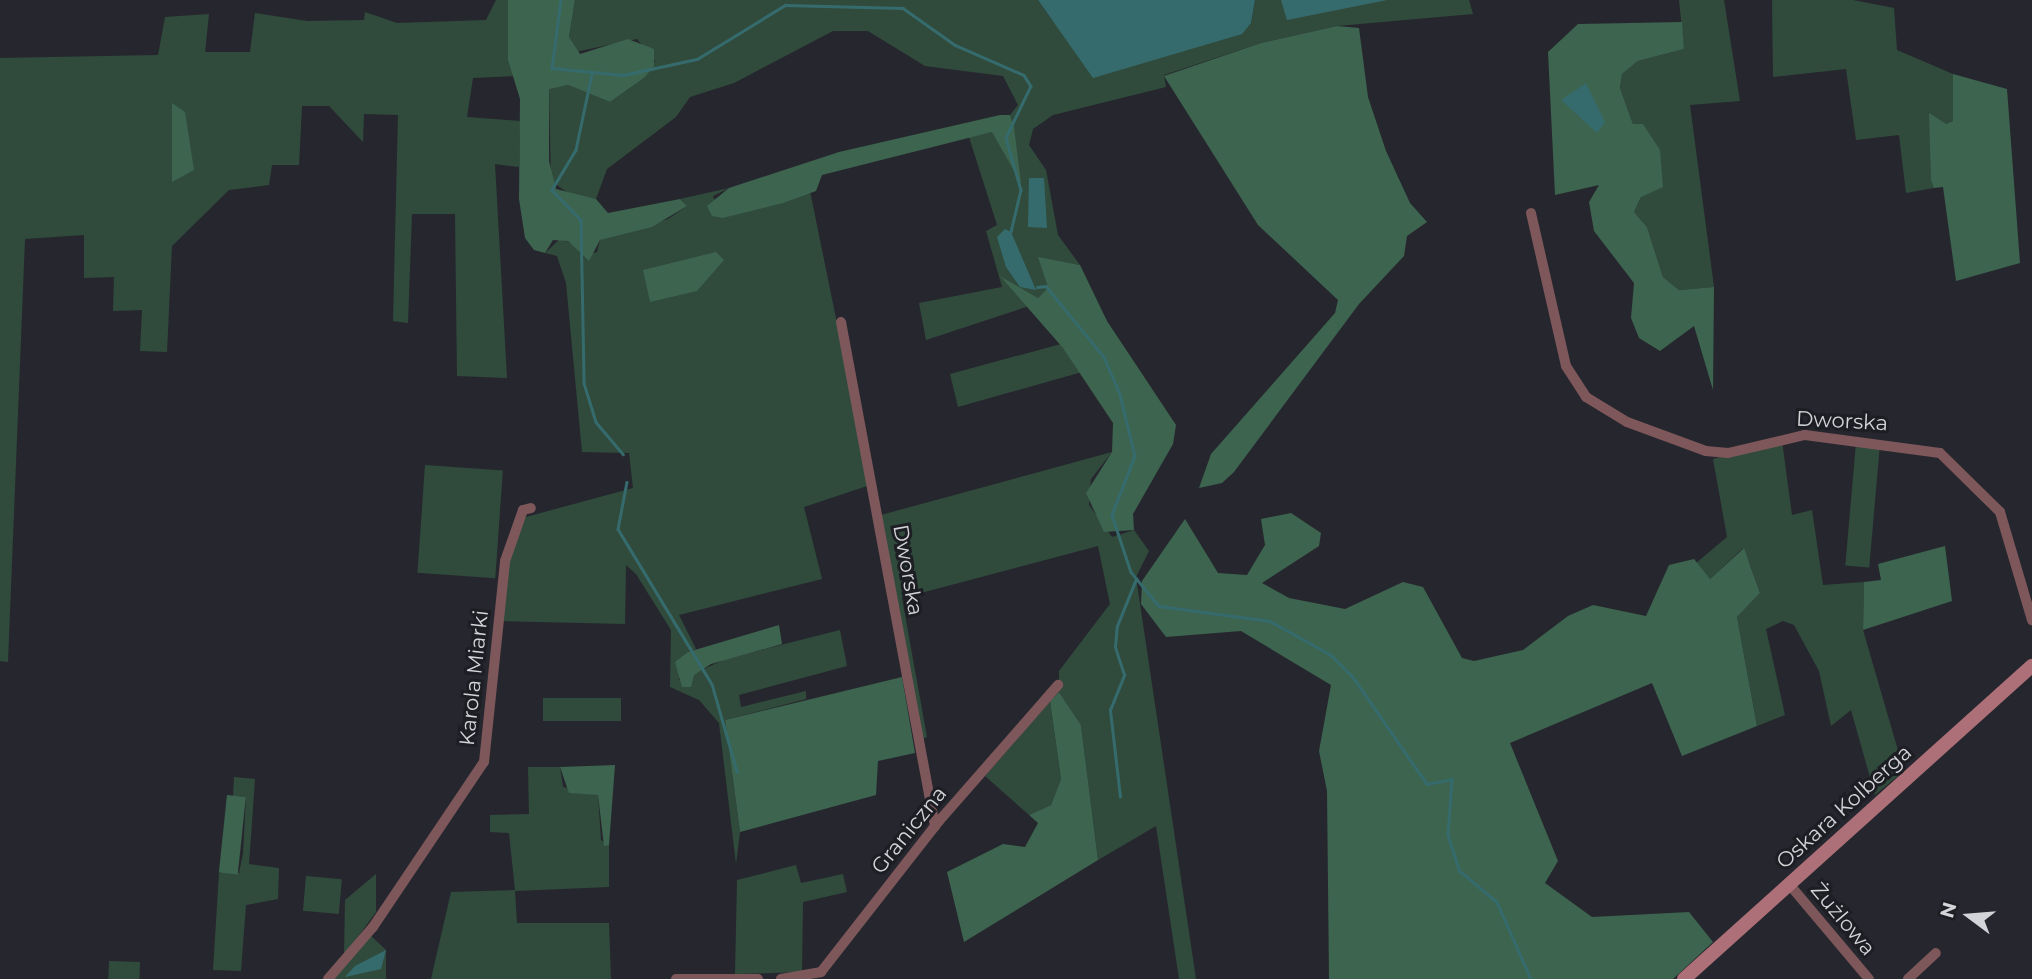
<!DOCTYPE html>
<meta charset="utf-8">
<style>
body{margin:0}
#map{position:relative;width:2032px;height:979px;overflow:hidden;background:#26272e;font-family:Montserrat,sans-serif}
div>[style]{position:absolute}
[style*='--x']{left:calc(var(--x)*1px);top:calc(var(--y)*1px);width:calc(var(--w)*1px);rotate:calc(var(--a)*1deg)}
.green>*{inset:0;background:#304b3c;transform-origin:0 0}
.forest>*{inset:0;background:#3d644f;transform-origin:0 0}
.water>*{inset:0;background:#366b6e}
.stream>*{height:2.5px;margin:-1.25px;padding:0 1.25px;transform-origin:1.25px;border-radius:1.25px;background:#366b6e}
.street>*{height:10px;margin:-5px;padding:0 5px;transform-origin:5px;border-radius:5px;background:#7e575b}
.secondary>*{height:14px;margin:-7px;padding:0 7px;transform-origin:7px;border-radius:7px;background:#ae7078}
span{translate:-50% -50%;white-space:nowrap;text-align:center;line-height:1.15;-webkit-text-stroke:6px #1d1e24;paint-order:stroke}
.street-label{font-size:21px;color:#d3d4d8}
.north{position:absolute;left:1934px;top:881px;width:70px;height:70px;-webkit-text-stroke:5px #1d1e24;paint-order:stroke;rotate:286deg;font-size:19px;font-weight:700;line-height:28px;text-align:center;color:#d3d4d8}
.north::after{content:'';display:block;margin:auto;width:24px;height:32px;background:#d3d4d8;clip-path:polygon(50% 0,100% 100%,50% 72%,0 100%)}
</style>
<div id="map">
<div class="green">
<i style="clip-path:polygon(496px 0,508px 0,513px 76px,473px 78px,467px 117px,520px 121px,519px 167px,495px 164px,507px 378px,457px 376px,455px 214px,412px 214px,408px 323px,393px 321px,398px 115px,364px 114px,363px 142px,329px 106px,302px 106px,299px 165px,272px 165px,269px 185px,229px 190px,172px 246px,167px 352px,140px 351px,142px 310px,113px 311px,114px 277px,84px 278px,84px 235px,25px 239px,8px 662px,0 661px,0 58px,158px 55px,165px 17px,209px 14px,205px 52px,250px 52px,255px 13px,307px 21px,364px 20px,365px 12px,397px 23px,486px 20px)"></i>
<i style="clip-path:polygon(575px 0,1038px 0,1052px 20px,1251px 23px,1255px 0,1469px 0,1473px 14px,1337px 26px,1261px 43px,1164px 75px,1166px 87px,1053px 115px,1033px 129px,1029px 145px,1046px 170px,1058px 235px,1080px 265px,1039px 258px,1048px 289px,1038px 298px,1001px 277px,1029px 306px,926px 340px,919px 303px,1002px 287px,986px 231px,997px 225px,969px 137px,1014px 127px,1010px 115px,1018px 105px,1003px 76px,925px 66px,868px 31px,833px 31px,734px 83px,690px 97px,676px 117px,607px 169px,596px 199px,571px 195px,551px 181px,549px 88px,568px 85px,610px 102px,644px 78px,655px 61px,637px 39px,575px 52px,569px 37px)"></i>
<i style="clip-path:polygon(1679px 0,1724px 0,1740px 101px,1690px 105px,1714px 287px,1679px 290px,1663px 277px,1647px 227px,1634px 212px,1641px 197px,1633px 124px,1620px 88px,1622px 74px,1638px 61px,1684px 49px)"></i>
<i style="clip-path:polygon(1772px 0,1853px 0,1894px 8px,1897px 50px,1953px 74px,1953px 121px,1946px 124px,1934px 188px,1906px 193px,1899px 135px,1856px 140px,1846px 69px,1773px 77px)"></i>
<i style="clip-path:polygon(729px 188px,713px 196px,723px 218px,810px 191px,870px 485px,804px 507px,822px 579px,679px 615px,696px 649px,688px 652px,679px 680px,726px 659px,840px 630px,847px 666px,739px 695px,741px 707px,806px 691px,806px 699px,725px 720px,740px 832px,736px 864px,719px 723px,699px 700px,670px 687px,671px 630px,636px 574px,626px 565px,625px 624px,502px 621px,508px 558px,526px 517px,633px 488px,629px 453px,582px 452px,566px 283px,557px 256px,545px 253px,560px 239px,575px 244px,582px 257px,597px 252px,600px 240px,668px 219px,687px 206px,680px 199px)"></i>
<i style="clip-path:polygon(1061px 344px,1082px 372px,958px 407px,950px 374px)"></i>
<i style="clip-path:polygon(1782px 441px,1792px 515px,1812px 510px,1823px 585px,1864px 582px,1863px 630px,1904px 771px,1875px 795px,1851px 710px,1831px 726px,1819px 671px,1794px 625px,1783px 621px,1766px 629px,1785px 715px,1757px 726px,1737px 617px,1760px 593px,1751px 567px,1743px 548px,1710px 579px,1695px 564px,1727px 537px,1713px 459px)"></i>
<i style="left:1856px;top:443px;width:24px;height:123px;rotate:5deg"></i>
<i style="clip-path:polygon(1112px 452px,1091px 479px,1089px 505px,1112px 537px,1134px 530px,1149px 551px,1136px 577px,1196px 979px,1179px 979px,1156px 826px,1098px 860px,1081px 725px,1059px 692px,1059px 671px,1110px 604px,1098px 546px,902px 598px,927px 737px,922px 739px,881px 515px)"></i>
<i style="left:425px;top:465px;width:78px;height:108px;rotate:4deg"></i>
<i style="left:543px;top:698px;width:78px;height:23px"></i>
<i style="clip-path:polygon(1050px 701px,1061px 779px,1051px 805px,1029px 815px,985px 776px)"></i>
<i style="clip-path:polygon(528px 767px,560px 767px,563px 787px,598px 795px,601px 840px,609px 845px,609px 887px,515px 891px,517px 923px,609px 923px,611px 979px,431px 979px,451px 892px,515px 890px,509px 833px,490px 832px,490px 815px,529px 814px)"></i>
<i style="clip-path:polygon(234px 777px,255px 779px,249px 864px,279px 868px,278px 899px,246px 905px,241px 971px,213px 970px,219px 873px,239px 873px,243px 854px,246px 797px,233px 796px)"></i>
<i style="clip-path:polygon(796px 865px,801px 883px,843px 874px,847px 892px,803px 902px,802px 972px,735px 974px,737px 880px)"></i>
<i style="clip-path:polygon(376px 874px,376px 912px,344px 956px,345px 900px)"></i>
<i style="left:306px;top:876px;width:36px;height:35px;rotate:5deg"></i>
<i style="clip-path:polygon(370px 935px,386px 950px,386px 979px,331px 979px)"></i>
<i style="left:109px;top:961px;width:31px;height:18px;rotate:2deg"></i>
</div>
<div class="forest">
<i style="clip-path:polygon(508px 0,575px 0,569px 37px,580px 54px,628px 39px,654px 49px,654px 66px,644px 78px,610px 102px,568px 85px,549px 89px,549px 161px,556px 189px,596px 199px,608px 213px,680px 199px,687px 206px,652px 227px,600px 240px,589px 261px,568px 241px,553px 240px,545px 253px,534px 250px,525px 238px,519px 199px,520px 99px,508px 60px)"></i>
<i style="clip-path:polygon(1682px 22px,1684px 49px,1638px 61px,1622px 74px,1620px 88px,1633px 124px,1643px 124px,1660px 150px,1663px 187px,1641px 197px,1634px 212px,1647px 227px,1663px 277px,1679px 290px,1714px 287px,1713px 390px,1694px 326px,1660px 351px,1639px 338px,1631px 318px,1634px 283px,1594px 231px,1589px 202px,1599px 185px,1555px 195px,1548px 52px,1578px 24px)"></i>
<i style="clip-path:polygon(1337px 26px,1359px 28px,1368px 97px,1386px 151px,1410px 203px,1427px 222px,1407px 236px,1404px 256px,1359px 304px,1234px 472px,1222px 483px,1199px 488px,1211px 454px,1335px 313px,1338px 300px,1258px 225px,1164px 76px,1261px 43px)"></i>
<i style="clip-path:polygon(1953px 74px,2007px 89px,2020px 263px,1956px 281px,1943px 187px,1934px 188px,1931px 180px,1929px 113px,1946px 124px,1953px 121px)"></i>
<i style="clip-path:polygon(172px 103px,185px 112px,194px 170px,172px 182px)"></i>
<i style="clip-path:polygon(1000px 115px,1010px 115px,1014px 127px,1021px 183px,992px 132px,822px 175px,816px 191px,783px 203px,723px 218px,712px 216px,707px 206px,729px 188px,839px 152px)"></i>
<i style="clip-path:polygon(716px 252px,724px 260px,697px 291px,650px 302px,643px 270px)"></i>
<i style="clip-path:polygon(1038px 257px,1080px 265px,1107px 321px,1176px 425px,1173px 444px,1133px 514px,1134px 530px,1104px 532px,1086px 493px,1112px 452px,1113px 423px,1063px 348px,1000px 276px,1038px 298px,1048px 288px)"></i>
<i style="clip-path:polygon(1291px 513px,1321px 533px,1319px 546px,1262px 583px,1289px 598px,1345px 609px,1403px 582px,1423px 587px,1462px 658px,1474px 661px,1523px 650px,1568px 616px,1593px 605px,1646px 616px,1669px 565px,1694px 559px,1710px 579px,1744px 548px,1760px 593px,1737px 617px,1757px 726px,1682px 756px,1652px 683px,1510px 743px,1558px 861px,1545px 883px,1592px 917px,1689px 912px,1713px 942px,1673px 979px,1329px 979px,1327px 791px,1319px 751px,1331px 685px,1241px 631px,1166px 637px,1141px 604px,1142px 581px,1185px 519px,1218px 573px,1247px 575px,1265px 545px,1261px 519px)"></i>
<i style="clip-path:polygon(1945px 546px,1952px 601px,1863px 630px,1864px 582px,1881px 580px,1878px 564px)"></i>
<i style="clip-path:polygon(779px 625px,782px 644px,711px 664px,694px 675px,691px 687px,682px 687px,675px 662px,688px 652px)"></i>
<i style="clip-path:polygon(902px 677px,915px 753px,878px 761px,876px 795px,740px 832px,725px 720px)"></i>
<i style="clip-path:polygon(1059px 692px,1081px 725px,1098px 860px,964px 942px,947px 872px,1003px 844px,1025px 847px,1038px 823px,1029px 815px,1051px 805px,1061px 779px,1050px 701px)"></i>
<i style="clip-path:polygon(615px 765px,609px 845px,604px 846px,598px 795px,569px 793px,560px 767px)"></i>
<i style="left:227px;top:795px;width:19px;height:78px;rotate:6deg"></i>
</div>
<div class="water">
<i style="clip-path:polygon(1038px 0,1255px 0,1251px 23px,1242px 34px,1093px 78px)"></i>
<i style="clip-path:polygon(1281px 0,1387px 0,1287px 20px)"></i>
<i style="clip-path:polygon(1586px 83px,1605px 122px,1597px 133px,1561px 100px)"></i>
<i style="clip-path:polygon(1029px 178px,1044px 178px,1047px 228px,1028px 227px)"></i>
<i style="clip-path:polygon(1005px 229px,1011px 232px,1036px 290px,1020px 287px,1006px 267px,997px 237px)"></i>
<i style="clip-path:polygon(386px 950px,381px 969px,345px 977px,355px 966px)"></i>
</div>
<div class="stream">
<i style="--x:561;--y:0;--w:69;--a:97.5"></i>
<i style="--x:552;--y:68;--w:71;--a:5.6"></i>
<i style="--x:623;--y:75;--w:76;--a:-12.2"></i>
<i style="--x:697;--y:59;--w:103;--a:-31.5"></i>
<i style="--x:785;--y:5;--w:118;--a:1.5"></i>
<i style="--x:903;--y:8;--w:64;--a:35.4"></i>
<i style="--x:955;--y:45;--w:75;--a:23.5"></i>
<i style="--x:1024;--y:75;--w:13;--a:58"></i>
<i style="--x:1031;--y:86;--w:58;--a:115.7"></i>
<i style="--x:1006;--y:138;--w:54;--a:73.9"></i>
<i style="--x:1021;--y:190;--w:43;--a:103.4"></i>
<i style="--x:592;--y:74;--w:78;--a:101.9"></i>
<i style="--x:576;--y:150;--w:47;--a:121"></i>
<i style="--x:552;--y:190;--w:42;--a:46"></i>
<i style="--x:581;--y:220;--w:163;--a:88.9"></i>
<i style="--x:584;--y:383;--w:41;--a:72.9"></i>
<i style="--x:596;--y:422;--w:42;--a:49.8"></i>
<i style="--x:1037;--y:287;--w:9;--a:-6"></i>
<i style="--x:1046;--y:286;--w:92;--a:50.8"></i>
<i style="--x:1104;--y:357;--w:40;--a:66.6"></i>
<i style="--x:1120;--y:394;--w:64;--a:76.4"></i>
<i style="--x:1135;--y:456;--w:63;--a:111.3"></i>
<i style="--x:1112;--y:515;--w:60;--a:71.6"></i>
<i style="--x:1131;--y:572;--w:44;--a:50.5"></i>
<i style="--x:1159;--y:606;--w:112;--a:7.7"></i>
<i style="--x:1270;--y:621;--w:70;--a:29.1"></i>
<i style="--x:1331;--y:655;--w:31;--a:45"></i>
<i style="--x:1353;--y:677;--w:130;--a:55.3"></i>
<i style="--x:1427;--y:784;--w:25;--a:-11"></i>
<i style="--x:1452;--y:779;--w:56;--a:94.1"></i>
<i style="--x:1448;--y:835;--w:38;--a:72"></i>
<i style="--x:1460;--y:871;--w:48;--a:40"></i>
<i style="--x:1497;--y:902;--w:84;--a:66.2"></i>
<i style="--x:627;--y:482;--w:48;--a:100.8"></i>
<i style="--x:618;--y:529;--w:181;--a:58.8"></i>
<i style="--x:712;--y:684;--w:91;--a:74"></i>
<i style="--x:1120;--y:797;--w:88;--a:-96.6"></i>
<i style="--x:1110;--y:710;--w:38;--a:-68"></i>
<i style="--x:1124;--y:675;--w:29;--a:-108"></i>
<i style="--x:1115;--y:647;--w:21;--a:-85"></i>
<i style="--x:1117;--y:626;--w:51;--a:-68"></i>
</div>
<div class="street">
<i style="--x:1531;--y:213;--w:157;--a:77.1"></i>
<i style="--x:1566;--y:366;--w:37;--a:57"></i>
<i style="--x:1586;--y:397;--w:48;--a:31.4"></i>
<i style="--x:1627;--y:422;--w:84;--a:20.2"></i>
<i style="--x:1706;--y:451;--w:22;--a:5"></i>
<i style="--x:1728;--y:453;--w:79;--a:-13.2"></i>
<i style="--x:1805;--y:435;--w:136;--a:7.6"></i>
<i style="--x:1940;--y:453;--w:84;--a:44.5"></i>
<i style="--x:2000;--y:512;--w:113;--a:73.5"></i>
<i style="--x:841;--y:322;--w:513;--a:79.44"></i>
<i style="--x:1789;--y:884;--w:124;--a:49.9"></i>
<i style="--x:328;--y:979;--w:69;--a:-49.1"></i>
<i style="--x:373;--y:927;--w:199;--a:-56.1"></i>
<i style="--x:484;--y:762;--w:202;--a:-84"></i>
<i style="--x:505;--y:561;--w:54;--a:-70.6"></i>
<i style="--x:523;--y:510;--w:8;--a:-14"></i>
<i style="--x:676;--y:979;--w:82;--a:0"></i>
<i style="--x:781;--y:979;--w:41;--a:-9.9"></i>
<i style="--x:821;--y:972;--w:192;--a:-52"></i>
<i style="--x:939;--y:821;--w:181;--a:-48.8"></i>
<i style="--x:1908;--y:979;--w:38;--a:-43"></i>
</div>
<div class="secondary">
<i style="--x:1684;--y:979;--w:468;--a:-42"></i>
</div>
<div class="street-label">
<span style="left:1842px;top:421px;rotate:3deg">Dworska</span>
<span style="left:908px;top:570px;rotate:80deg">Dworska</span>
<span style="left:474px;top:678px;rotate:-84deg">Karola Miarki</span>
<span style="left:1844px;top:807px;rotate:-42deg">Oskara Kolberga</span>
<span style="left:909px;top:830px;rotate:-51deg">Graniczna</span>
<span style="left:1843px;top:919px;rotate:50deg">Żużlowa</span>
</div>
<div class="north">N</div>
</div>
